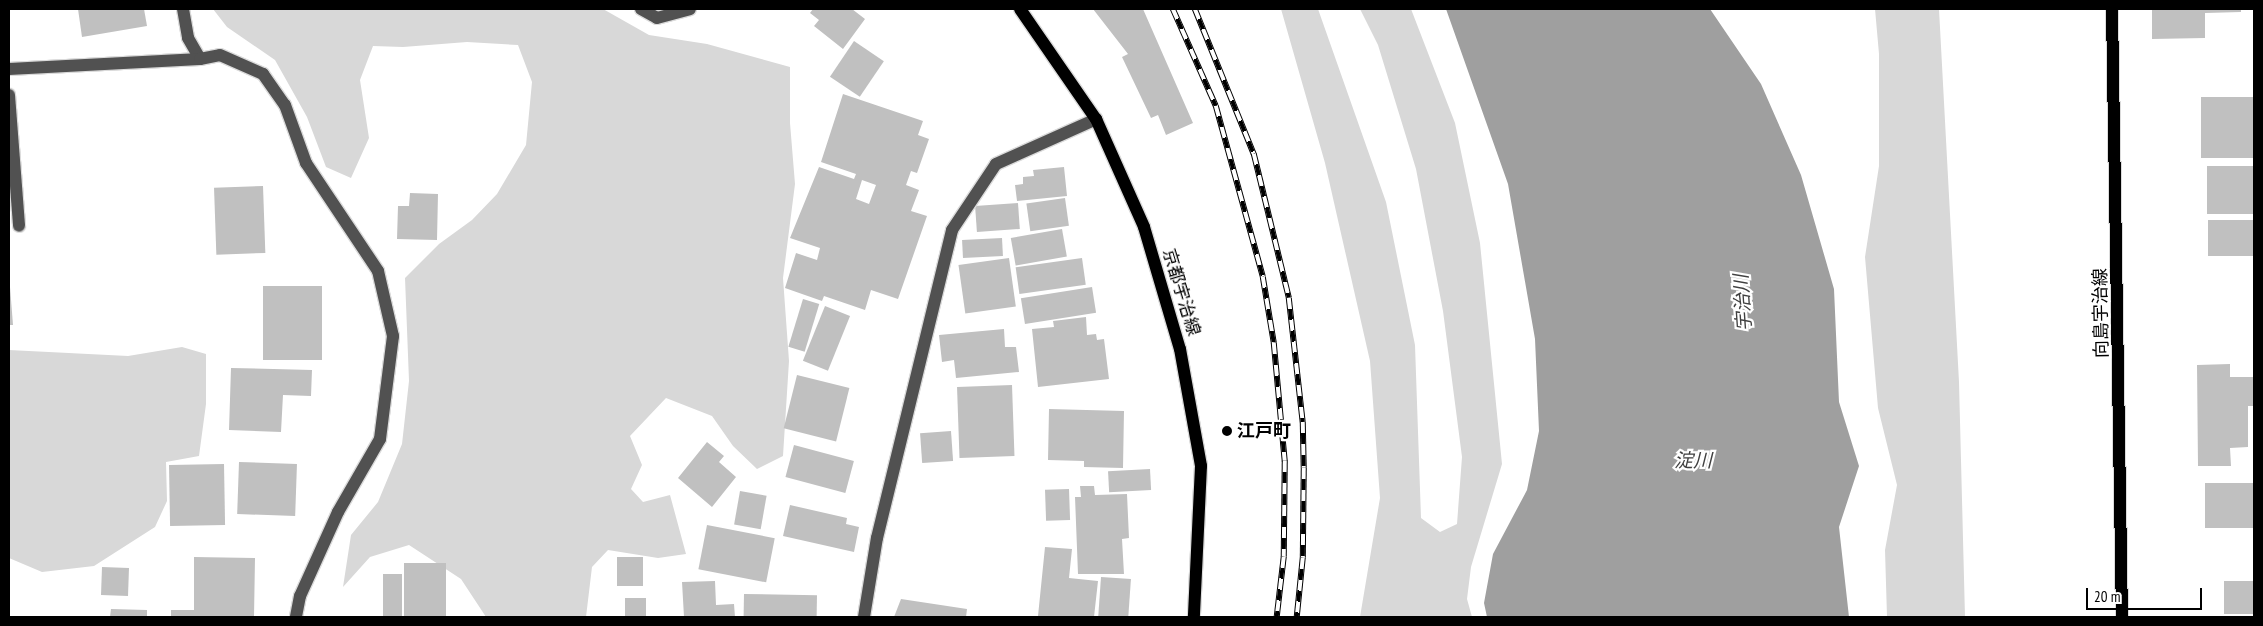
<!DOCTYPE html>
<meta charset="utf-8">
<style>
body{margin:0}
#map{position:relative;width:2263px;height:626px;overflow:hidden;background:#fff;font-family:"PT Sans Narrow","Noto Sans JP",sans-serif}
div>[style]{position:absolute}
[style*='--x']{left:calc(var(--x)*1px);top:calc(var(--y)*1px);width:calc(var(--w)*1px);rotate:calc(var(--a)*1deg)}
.green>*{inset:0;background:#d8d8d8}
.water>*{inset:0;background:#9f9f9f}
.building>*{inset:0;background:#c0c0c0;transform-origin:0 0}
.roads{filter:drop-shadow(1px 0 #dbdbdb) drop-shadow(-1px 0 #dbdbdb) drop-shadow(0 1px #dbdbdb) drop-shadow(0 -1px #dbdbdb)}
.minor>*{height:12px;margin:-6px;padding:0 6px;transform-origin:6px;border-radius:6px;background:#515151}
.major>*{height:12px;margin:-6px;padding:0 6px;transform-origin:6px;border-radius:6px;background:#000}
.rail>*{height:5.5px;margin-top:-2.75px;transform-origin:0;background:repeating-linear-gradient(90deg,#fff 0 11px,#000 0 22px);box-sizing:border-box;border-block:1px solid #000}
.dots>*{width:14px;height:14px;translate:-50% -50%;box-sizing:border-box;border:2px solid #fff;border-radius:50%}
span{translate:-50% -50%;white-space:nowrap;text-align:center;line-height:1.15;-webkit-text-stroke:4.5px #fff;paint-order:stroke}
.street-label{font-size:18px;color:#000}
.poi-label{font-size:18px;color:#000;font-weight:700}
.left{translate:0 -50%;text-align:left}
.water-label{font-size:19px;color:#404040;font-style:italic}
.frame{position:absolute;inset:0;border:10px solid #000;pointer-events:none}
.scale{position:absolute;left:2086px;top:588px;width:116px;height:22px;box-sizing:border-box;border:2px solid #000;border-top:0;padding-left:6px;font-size:15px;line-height:18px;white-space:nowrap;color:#000;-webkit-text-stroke:4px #fff;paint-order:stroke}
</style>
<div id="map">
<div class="green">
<i style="clip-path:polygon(213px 9px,603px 9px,649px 35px,707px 44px,790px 67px,790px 123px,795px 184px,783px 278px,789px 361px,783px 456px,757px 469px,733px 446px,712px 416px,666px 398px,630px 436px,642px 465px,631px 489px,643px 502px,670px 495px,686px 554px,658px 558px,608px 550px,592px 567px,586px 617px,486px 617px,461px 579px,409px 545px,370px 557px,343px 587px,351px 535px,378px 502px,402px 444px,409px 381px,405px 278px,439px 244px,472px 220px,497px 194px,526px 145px,532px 82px,518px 45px,467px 42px,403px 47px,373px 46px,360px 80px,369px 138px,351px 178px,326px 167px,307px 117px,275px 60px,227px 27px)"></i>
<i style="clip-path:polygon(1281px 9px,1318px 9px,1386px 202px,1415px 345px,1421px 518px,1440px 532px,1457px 524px,1462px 457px,1443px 311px,1416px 169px,1378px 45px,1360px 9px,1411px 9px,1455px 123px,1480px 243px,1502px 464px,1471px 567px,1467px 599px,1472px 617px,1360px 617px,1380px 498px,1370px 361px,1325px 163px)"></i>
<i style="clip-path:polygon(1875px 9px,1939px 9px,1959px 382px,1965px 617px,1887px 617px,1885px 550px,1897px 485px,1878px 408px,1865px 257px,1879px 166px,1879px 54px)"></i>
<i style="clip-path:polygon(182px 347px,206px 354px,206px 404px,199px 456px,166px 462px,167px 501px,155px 527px,94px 566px,42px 572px,9px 558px,9px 350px,128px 356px)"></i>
</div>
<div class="water">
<i style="clip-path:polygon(1446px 9px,1710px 9px,1761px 84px,1801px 175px,1834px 289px,1839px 402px,1859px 466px,1839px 527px,1849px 617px,1487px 617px,1484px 603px,1493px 554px,1527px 490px,1539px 431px,1535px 339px,1508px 184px)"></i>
</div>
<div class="building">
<i style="clip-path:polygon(78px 9px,144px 9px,147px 26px,82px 37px)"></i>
<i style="clip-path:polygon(813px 9px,852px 9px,865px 19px,843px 49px,814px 26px,819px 20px,810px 13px)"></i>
<i style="clip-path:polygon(1093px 9px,1143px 9px,1193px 123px,1166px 135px,1158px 115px,1151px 118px,1122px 57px,1128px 54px)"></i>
<i style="clip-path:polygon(2152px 9px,2241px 9px,2241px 12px,2205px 13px,2205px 38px,2152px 39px)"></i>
<i style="left:854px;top:41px;width:36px;height:43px;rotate:34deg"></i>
<i style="clip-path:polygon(evenodd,843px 94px,923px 121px,918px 135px,929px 139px,917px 173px,911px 171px,906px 185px,919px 190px,911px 211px,927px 216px,898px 299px,871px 290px,865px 310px,824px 296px,822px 301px,785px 288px,796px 253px,817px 260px,820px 248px,790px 238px,819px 167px,854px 179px,856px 174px,821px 162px,843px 94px,862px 180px,876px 185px,869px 204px,856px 199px,862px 180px)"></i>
<i style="left:2254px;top:97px;width:61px;height:53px;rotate:90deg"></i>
<i style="left:2254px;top:166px;width:48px;height:47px;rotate:90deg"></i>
<i style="clip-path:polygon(1064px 167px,1067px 196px,1017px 201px,1015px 185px,1023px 184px,1023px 177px,1034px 176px,1033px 170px)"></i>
<i style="left:263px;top:186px;width:67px;height:49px;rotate:88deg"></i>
<i style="clip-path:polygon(410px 193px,438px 194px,437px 240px,397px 239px,398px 206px,409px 206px)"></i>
<i style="left:1065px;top:198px;width:28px;height:39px;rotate:82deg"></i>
<i style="left:1018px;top:203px;width:26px;height:43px;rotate:86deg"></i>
<i style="left:2254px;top:220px;width:36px;height:46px;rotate:90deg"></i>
<i style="left:1062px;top:229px;width:28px;height:52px;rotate:80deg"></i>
<i style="left:1002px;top:238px;width:18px;height:40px;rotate:87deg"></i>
<i style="left:1009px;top:258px;width:49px;height:51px;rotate:82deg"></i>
<i style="left:1082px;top:258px;width:27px;height:67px;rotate:82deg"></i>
<i style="left:263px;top:286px;width:59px;height:74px"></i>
<i style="clip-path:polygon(9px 287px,10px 287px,13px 325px,9px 325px)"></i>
<i style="left:1092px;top:287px;width:26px;height:72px;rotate:81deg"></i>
<i style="left:803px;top:299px;width:17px;height:50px;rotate:17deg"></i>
<i style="left:825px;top:306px;width:27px;height:59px;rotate:22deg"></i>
<i style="clip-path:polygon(1086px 317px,1087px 335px,1096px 334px,1097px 340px,1104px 339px,1109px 379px,1038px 387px,1032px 329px,1054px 327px,1053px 321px)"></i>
<i style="clip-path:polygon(1004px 329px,1005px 347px,1016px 347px,1019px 372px,956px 378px,954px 360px,942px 362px,939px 335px)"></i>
<i style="clip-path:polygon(2230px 364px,2230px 377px,2254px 377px,2254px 406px,2248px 406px,2248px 447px,2230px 448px,2231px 466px,2198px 466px,2197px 365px)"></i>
<i style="clip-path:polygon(231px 368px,312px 370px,311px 396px,283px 395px,281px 432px,229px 430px)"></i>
<i style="left:797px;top:375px;width:54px;height:55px;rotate:14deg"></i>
<i style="left:1012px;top:385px;width:71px;height:55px;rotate:88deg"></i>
<i style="clip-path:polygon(1049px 409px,1124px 411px,1123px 468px,1084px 467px,1084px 461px,1048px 460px)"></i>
<i style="left:951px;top:431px;width:30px;height:31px;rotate:86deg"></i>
<i style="clip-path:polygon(707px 442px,724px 456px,719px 462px,736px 477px,712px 507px,678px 478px)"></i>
<i style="left:794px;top:445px;width:62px;height:33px;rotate:15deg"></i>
<i style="left:239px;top:462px;width:58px;height:52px;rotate:2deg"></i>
<i style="left:224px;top:464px;width:61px;height:55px;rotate:89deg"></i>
<i style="left:1150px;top:469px;width:21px;height:42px;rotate:87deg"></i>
<i style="left:2254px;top:483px;width:45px;height:49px;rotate:90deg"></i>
<i style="clip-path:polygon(1080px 486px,1094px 486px,1095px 495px,1127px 494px,1129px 538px,1122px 539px,1124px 574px,1078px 574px,1075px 497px,1081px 497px)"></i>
<i style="left:1069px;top:489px;width:31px;height:24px;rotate:88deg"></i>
<i style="left:740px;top:491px;width:27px;height:34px;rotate:10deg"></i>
<i style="clip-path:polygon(790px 505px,847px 518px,846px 524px,859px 527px,854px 552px,783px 536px)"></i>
<i style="left:707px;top:525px;width:69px;height:45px;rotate:11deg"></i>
<i style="clip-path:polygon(1045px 547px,1072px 549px,1069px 578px,1098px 581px,1094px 617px,1038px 616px)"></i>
<i style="clip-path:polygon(194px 557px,255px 558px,254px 617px,171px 617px,171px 610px,194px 610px)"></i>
<i style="left:617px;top:557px;width:26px;height:29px"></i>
<i style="left:404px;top:563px;width:42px;height:54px"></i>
<i style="left:102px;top:567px;width:27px;height:28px;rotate:2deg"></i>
<i style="left:383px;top:574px;width:19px;height:43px"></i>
<i style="left:1101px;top:577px;width:30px;height:40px;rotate:4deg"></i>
<i style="clip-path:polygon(715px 581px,716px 605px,734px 604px,735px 617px,684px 617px,682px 582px)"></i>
<i style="left:2254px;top:581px;width:33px;height:30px;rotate:90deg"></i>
<i style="left:744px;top:594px;width:73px;height:23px;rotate:1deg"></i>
<i style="left:646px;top:598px;width:19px;height:21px;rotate:90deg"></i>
<i style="clip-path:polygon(901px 599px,967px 609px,966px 617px,894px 617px)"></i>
<i style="clip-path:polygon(111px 609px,147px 610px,147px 617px,110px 617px)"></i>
</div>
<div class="roads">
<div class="minor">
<i style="--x:183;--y:9;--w:29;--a:80"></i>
<i style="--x:188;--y:38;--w:24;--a:60"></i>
<i style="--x:641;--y:9;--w:18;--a:29"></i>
<i style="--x:657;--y:18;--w:34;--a:-15"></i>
<i style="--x:9;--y:69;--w:191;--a:-3"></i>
<i style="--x:200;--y:59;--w:20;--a:-11"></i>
<i style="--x:220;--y:55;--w:47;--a:23.8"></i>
<i style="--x:263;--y:74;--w:38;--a:55"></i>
<i style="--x:285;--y:105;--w:62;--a:70.1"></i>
<i style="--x:306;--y:163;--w:130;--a:56.3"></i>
<i style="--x:378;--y:271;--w:67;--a:77"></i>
<i style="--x:393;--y:336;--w:104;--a:97.2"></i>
<i style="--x:380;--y:439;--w:84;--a:119.9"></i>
<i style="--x:338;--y:512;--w:92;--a:114.3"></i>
<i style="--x:300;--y:596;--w:21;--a:101"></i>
<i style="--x:9;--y:95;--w:131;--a:85.6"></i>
<i style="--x:864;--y:617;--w:80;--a:-80.7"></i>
<i style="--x:877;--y:538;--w:317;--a:-76.3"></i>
<i style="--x:952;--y:230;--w:79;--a:-56.3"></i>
<i style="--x:996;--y:164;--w:110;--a:-24.2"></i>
</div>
<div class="major">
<i style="--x:1020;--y:9;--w:134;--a:55.4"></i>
<i style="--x:1096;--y:119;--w:118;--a:66"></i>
<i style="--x:1144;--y:227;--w:127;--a:73.6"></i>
<i style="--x:1180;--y:349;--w:119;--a:79.8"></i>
<i style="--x:1201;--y:466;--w:151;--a:92.7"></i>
<i style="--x:2112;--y:9;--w:608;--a:89.06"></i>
</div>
</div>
<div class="rail">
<i style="--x:1173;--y:9;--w:106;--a:66.1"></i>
<i style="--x:1216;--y:106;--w:177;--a:74.6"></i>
<i style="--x:1263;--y:277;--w:67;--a:80.5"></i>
<i style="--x:1274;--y:343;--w:119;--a:84.7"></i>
<i style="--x:1285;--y:461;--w:96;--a:90.6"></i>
<i style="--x:1284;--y:557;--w:60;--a:96.7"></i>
<i style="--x:1195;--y:9;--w:157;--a:67.9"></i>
<i style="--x:1254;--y:154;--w:148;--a:76.3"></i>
<i style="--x:1289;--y:298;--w:125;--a:83.6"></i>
<i style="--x:1303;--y:422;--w:46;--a:88.8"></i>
<i style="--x:1304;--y:468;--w:90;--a:90.6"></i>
<i style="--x:1303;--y:558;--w:59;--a:95.8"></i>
</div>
<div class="dots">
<i style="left:1227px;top:431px;background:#000"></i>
</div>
<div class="street-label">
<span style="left:1181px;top:292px;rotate:73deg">京都宇治線</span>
<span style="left:2101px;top:313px;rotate:-91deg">向島宇治線</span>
</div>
<div class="poi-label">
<span class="left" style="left:1237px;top:431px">江戸町</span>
</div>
<div class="water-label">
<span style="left:1743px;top:303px;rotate:-94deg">宇治川</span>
<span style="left:1693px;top:461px">淀川</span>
</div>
<div class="frame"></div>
<div class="scale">20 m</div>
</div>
